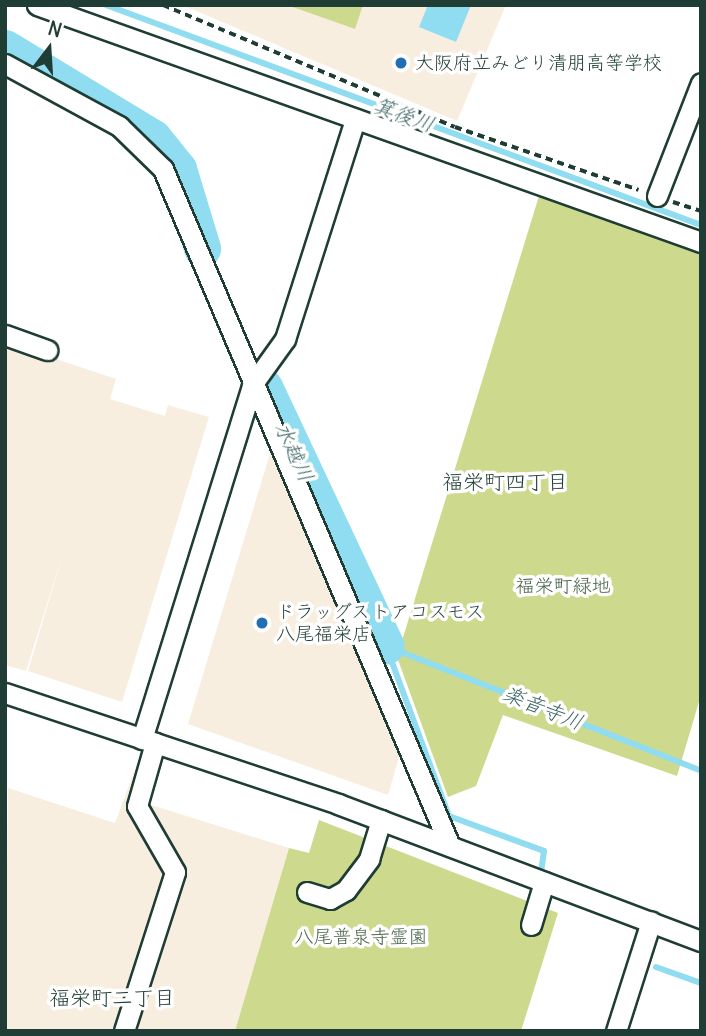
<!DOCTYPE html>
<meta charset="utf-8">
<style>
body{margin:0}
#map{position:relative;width:706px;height:1036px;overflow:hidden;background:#fff;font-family:Delius,"Klee One",sans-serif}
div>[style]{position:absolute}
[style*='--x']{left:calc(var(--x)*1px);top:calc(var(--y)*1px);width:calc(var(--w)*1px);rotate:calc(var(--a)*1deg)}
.built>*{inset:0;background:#f7eee0}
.green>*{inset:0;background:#cdda8d}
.water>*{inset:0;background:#90dcf0}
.stream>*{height:6px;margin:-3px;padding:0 3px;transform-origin:3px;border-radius:3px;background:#90dcf0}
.river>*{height:37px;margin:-18.5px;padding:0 18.5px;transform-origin:18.5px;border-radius:18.5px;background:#90dcf0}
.path>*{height:3.5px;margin-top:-1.75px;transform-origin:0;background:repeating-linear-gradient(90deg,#1f3d34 0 7px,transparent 0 12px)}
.roads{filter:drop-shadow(2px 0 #1f3d34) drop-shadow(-2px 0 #1f3d34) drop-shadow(0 2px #1f3d34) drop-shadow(0 -2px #1f3d34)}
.minor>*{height:19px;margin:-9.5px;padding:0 9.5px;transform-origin:9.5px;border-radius:9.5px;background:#fff}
.dots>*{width:19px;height:19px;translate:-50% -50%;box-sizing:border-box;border:4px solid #fff;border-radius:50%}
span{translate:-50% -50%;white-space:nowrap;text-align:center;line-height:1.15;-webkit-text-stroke:7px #fff;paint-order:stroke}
.poi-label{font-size:19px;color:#1f3d34}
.left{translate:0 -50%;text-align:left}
.park-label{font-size:19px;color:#4a644a}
.water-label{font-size:21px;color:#3b6563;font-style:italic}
.neighbourhood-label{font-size:21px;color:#1f3d34}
.frame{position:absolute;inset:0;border:7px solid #1f3d34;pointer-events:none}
.north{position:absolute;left:14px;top:14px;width:70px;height:70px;-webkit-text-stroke:5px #fff;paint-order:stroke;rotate:17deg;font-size:19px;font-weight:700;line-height:28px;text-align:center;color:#1f3d34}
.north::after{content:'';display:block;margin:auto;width:24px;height:32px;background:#1f3d34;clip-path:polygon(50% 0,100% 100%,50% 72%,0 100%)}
</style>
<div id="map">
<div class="built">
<i style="clip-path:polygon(182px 5px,506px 5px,457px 121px)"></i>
<i style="clip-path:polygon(5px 342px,116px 379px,110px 399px,165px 416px,168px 405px,209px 417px,122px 702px,28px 671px,64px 550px,26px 671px,5px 665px)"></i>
<i style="clip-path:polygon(272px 447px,403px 744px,388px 795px,188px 724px)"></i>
<i style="clip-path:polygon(139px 759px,159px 765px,148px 804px,289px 848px,235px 1031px,5px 1031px,8px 788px,115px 823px)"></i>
</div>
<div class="green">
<i style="clip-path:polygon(287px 5px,363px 5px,355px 29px)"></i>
<i style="clip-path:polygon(539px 196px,701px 253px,701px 695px,677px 776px,503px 715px,476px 786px,448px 797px,397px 657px)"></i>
<i style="clip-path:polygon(319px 820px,558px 913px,521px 1031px,235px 1031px,289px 848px,309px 853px)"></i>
</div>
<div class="water">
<i style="clip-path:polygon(428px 5px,471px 5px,456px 42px,419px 27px)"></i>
</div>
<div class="stream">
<i style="--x:106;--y:5;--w:634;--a:20.29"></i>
<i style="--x:386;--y:646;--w:339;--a:21.6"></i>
<i style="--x:386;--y:646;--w:181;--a:69.7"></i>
<i style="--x:449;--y:816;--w:101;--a:20.2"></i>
<i style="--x:544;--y:851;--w:22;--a:98"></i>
<i style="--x:656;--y:967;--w:48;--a:19.6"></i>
</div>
<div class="river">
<i style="--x:5;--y:48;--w:173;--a:31.3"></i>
<i style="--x:153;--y:138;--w:40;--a:51"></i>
<i style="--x:178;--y:169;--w:83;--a:73.1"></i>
<i style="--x:264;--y:387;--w:286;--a:64.8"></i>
</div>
<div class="path">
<i style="--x:163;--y:5;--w:316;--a:22.7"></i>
<i style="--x:455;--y:127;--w:194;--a:18.9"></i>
<i style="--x:673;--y:202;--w:29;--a:18"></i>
</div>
<div class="roads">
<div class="minor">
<i style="--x:37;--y:5;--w:705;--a:19.64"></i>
<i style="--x:5;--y:64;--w:130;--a:28.5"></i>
<i style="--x:119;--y:126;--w:62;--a:44.3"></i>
<i style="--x:163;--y:169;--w:735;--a:67.03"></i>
<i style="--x:657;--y:196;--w:121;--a:-68.7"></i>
<i style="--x:5;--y:335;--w:45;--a:19.7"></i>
<i style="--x:5;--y:693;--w:351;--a:18.4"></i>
<i style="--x:338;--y:804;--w:388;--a:20.7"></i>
<i style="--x:142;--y:739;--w:371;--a:-72.7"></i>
<i style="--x:252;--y:385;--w:57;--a:-54.3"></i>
<i style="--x:285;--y:339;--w:231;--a:-72.3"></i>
<i style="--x:307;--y:892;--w:24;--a:17"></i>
<i style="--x:330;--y:899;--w:18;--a:-29"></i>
<i style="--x:346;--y:890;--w:39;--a:-53"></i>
<i style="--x:369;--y:859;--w:41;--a:-72.9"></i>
<i style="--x:531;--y:925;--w:45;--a:-73.2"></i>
<i style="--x:124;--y:1031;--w:167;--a:-72.2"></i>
<i style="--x:175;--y:872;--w:76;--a:-119.9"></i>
<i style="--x:137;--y:806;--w:66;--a:-74.1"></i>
<i style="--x:616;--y:1031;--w:115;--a:-72.3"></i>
</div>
</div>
<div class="dots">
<i style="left:401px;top:63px;background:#1f6fb2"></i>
<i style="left:262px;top:623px;background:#1f6fb2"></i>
</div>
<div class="poi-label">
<span class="left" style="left:415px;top:63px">大阪府立みどり清朋高等学校</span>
<span class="left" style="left:276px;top:623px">ドラッグストアコスモス<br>八尾福栄店</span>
</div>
<div class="park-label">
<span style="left:563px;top:586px">福栄町緑地</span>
<span style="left:361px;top:937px">八尾普泉寺霊園</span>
</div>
<div class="water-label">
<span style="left:404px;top:115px;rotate:20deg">箕後川</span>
<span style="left:294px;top:452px;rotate:65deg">水越川</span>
<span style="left:543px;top:708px;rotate:22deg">楽音寺川</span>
</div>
<div class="neighbourhood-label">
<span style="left:505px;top:482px">福栄町四丁目</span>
<span style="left:112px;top:998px">福栄町二丁目</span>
</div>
<div class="frame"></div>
<div class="north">N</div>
</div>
